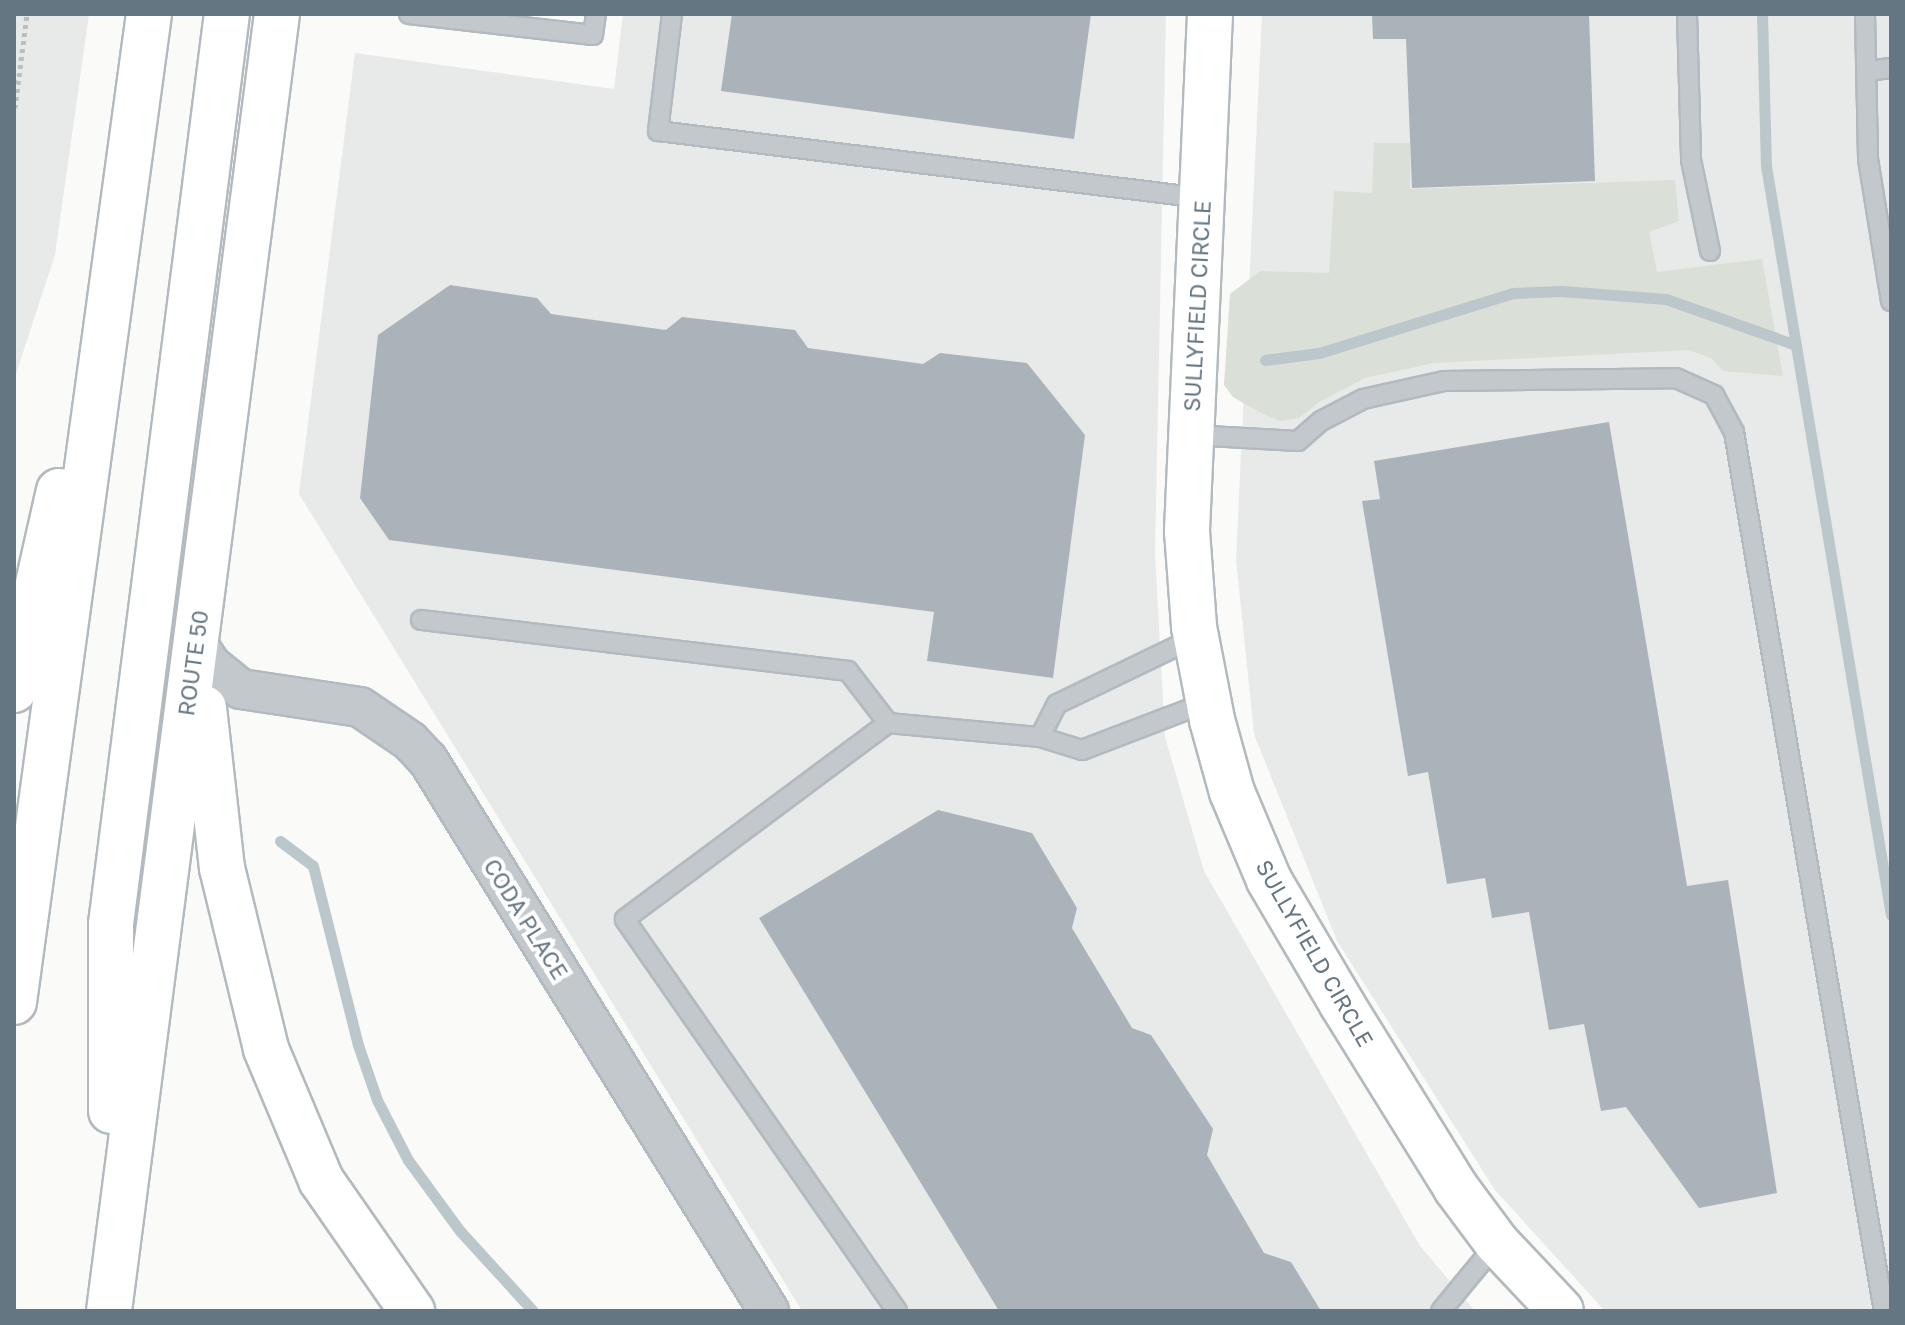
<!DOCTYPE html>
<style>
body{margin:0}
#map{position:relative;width:1905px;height:1325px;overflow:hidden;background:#fafaf8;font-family:"Golos Text",sans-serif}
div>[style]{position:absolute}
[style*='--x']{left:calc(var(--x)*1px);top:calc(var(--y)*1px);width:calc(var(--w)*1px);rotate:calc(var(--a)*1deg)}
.built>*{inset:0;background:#e8e9e9}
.green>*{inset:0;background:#dadfd7}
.stream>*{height:11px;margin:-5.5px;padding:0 5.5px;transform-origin:5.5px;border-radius:5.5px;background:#bbc7cb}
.building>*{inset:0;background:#aab3b9}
.path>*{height:5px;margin-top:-2.5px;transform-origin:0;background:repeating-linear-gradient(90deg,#bbbfc2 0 4px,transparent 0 8px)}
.roads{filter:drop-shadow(2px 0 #b3babf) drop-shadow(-2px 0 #b3babf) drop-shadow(0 2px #b3babf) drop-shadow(0 -2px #b3babf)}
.lane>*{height:18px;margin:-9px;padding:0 9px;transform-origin:9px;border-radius:9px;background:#c3c8cc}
.street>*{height:38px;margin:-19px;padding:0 19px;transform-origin:19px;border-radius:19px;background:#c3c8cc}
.secondary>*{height:44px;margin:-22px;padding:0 22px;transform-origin:22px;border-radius:22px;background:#fff}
.highway>*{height:44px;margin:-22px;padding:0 22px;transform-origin:22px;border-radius:22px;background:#fff}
span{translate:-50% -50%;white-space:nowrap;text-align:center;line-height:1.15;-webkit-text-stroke:8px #fff;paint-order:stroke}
.street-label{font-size:22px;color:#657683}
.frame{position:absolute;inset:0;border:16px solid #657683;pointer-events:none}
</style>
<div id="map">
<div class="built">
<i style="clip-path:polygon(14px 14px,89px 14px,55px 255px,14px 380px)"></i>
<i style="clip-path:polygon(623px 14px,1166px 14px,1155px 552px,1165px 737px,1204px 871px,1420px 1246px,1475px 1311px,802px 1311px,299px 494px,355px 53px,614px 89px)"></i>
<i style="clip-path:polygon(1262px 14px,1891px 14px,1891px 1311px,1605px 1311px,1495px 1190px,1337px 941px,1254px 734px,1236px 559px)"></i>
</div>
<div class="green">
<i style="clip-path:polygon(1374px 143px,1410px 143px,1410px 189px,1675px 180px,1679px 221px,1649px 232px,1657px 272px,1762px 259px,1783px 376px,1723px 371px,1711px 358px,1689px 350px,1434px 363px,1365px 378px,1319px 402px,1299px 418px,1280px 421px,1261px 413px,1233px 397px,1224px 385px,1230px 294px,1260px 271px,1329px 273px,1334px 191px,1372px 193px)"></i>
</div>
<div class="stream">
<i style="--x:1762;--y:14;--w:152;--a:88.5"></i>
<i style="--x:1766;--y:166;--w:759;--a:80.53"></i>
<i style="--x:1265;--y:360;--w:54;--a:-7.4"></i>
<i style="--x:1319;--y:353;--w:203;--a:-17.2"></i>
<i style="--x:1513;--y:293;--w:49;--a:-2.3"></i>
<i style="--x:1562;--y:291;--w:104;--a:4.4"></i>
<i style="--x:1666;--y:299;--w:138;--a:19.5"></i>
<i style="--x:280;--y:841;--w:41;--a:37.1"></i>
<i style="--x:313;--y:866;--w:185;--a:75.9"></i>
<i style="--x:358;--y:1045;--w:58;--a:70.9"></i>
<i style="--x:377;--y:1100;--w:68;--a:62.7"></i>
<i style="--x:408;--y:1160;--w:88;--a:53.8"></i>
<i style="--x:460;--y:1231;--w:108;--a:47.6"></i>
</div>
<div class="building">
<i style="clip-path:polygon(732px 14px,1091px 14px,1074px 139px,721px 91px)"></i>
<i style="clip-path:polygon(1372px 14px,1589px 14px,1595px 181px,1412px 188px,1406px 39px,1373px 39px)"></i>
<i style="clip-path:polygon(450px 285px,537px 298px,551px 314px,666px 330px,682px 317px,795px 330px,808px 348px,923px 364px,940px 353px,1027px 363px,1085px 435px,1053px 678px,927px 661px,934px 612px,389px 540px,360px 498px,378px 335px)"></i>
<i style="clip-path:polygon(1609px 422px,1687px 886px,1728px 880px,1777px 1193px,1699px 1208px,1626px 1107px,1601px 1111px,1584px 1024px,1549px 1030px,1529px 912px,1492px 918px,1485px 878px,1447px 884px,1428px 772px,1408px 776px,1362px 501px,1380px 499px,1374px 461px)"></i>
<i style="clip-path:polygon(938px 810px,1032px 833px,1077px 908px,1072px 928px,1132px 1028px,1151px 1035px,1213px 1129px,1207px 1155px,1264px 1253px,1291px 1262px,1321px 1311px,999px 1311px,759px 918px)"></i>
</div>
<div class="path">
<i style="--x:15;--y:108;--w:95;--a:-82.7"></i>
</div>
<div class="roads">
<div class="lane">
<i style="--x:409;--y:14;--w:185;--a:6.5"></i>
<i style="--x:593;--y:35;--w:21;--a:-82"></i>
<i style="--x:672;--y:14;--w:118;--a:96.8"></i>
<i style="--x:658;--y:131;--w:548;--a:7.02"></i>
<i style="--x:1687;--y:14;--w:146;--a:88.4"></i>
<i style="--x:1691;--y:160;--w:93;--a:78.2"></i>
<i style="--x:1865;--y:14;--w:145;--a:88.8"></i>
<i style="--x:1868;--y:159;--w:144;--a:80.8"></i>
<i style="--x:1866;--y:71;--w:25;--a:-7"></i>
<i style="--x:1191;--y:435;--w:107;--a:3.2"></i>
<i style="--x:1298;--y:441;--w:30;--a:-41"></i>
<i style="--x:1321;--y:421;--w:47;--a:-27.6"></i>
<i style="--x:1363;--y:399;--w:83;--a:-12.5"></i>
<i style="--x:1444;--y:381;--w:232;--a:-0.7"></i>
<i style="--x:1676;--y:378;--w:42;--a:24.1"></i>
<i style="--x:1714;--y:395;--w:42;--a:61.6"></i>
<i style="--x:1734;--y:432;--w:892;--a:80.32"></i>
<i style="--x:421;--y:620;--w:430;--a:6.8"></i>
<i style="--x:848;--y:671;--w:66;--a:52.4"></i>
<i style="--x:1040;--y:737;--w:37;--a:-63"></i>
<i style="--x:1057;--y:704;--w:154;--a:-25.7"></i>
<i style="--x:897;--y:1311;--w:477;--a:-124.8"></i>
<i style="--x:625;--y:919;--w:328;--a:-36.7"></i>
<i style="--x:888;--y:723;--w:153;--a:5.3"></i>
<i style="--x:1040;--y:737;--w:44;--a:17.2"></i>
<i style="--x:1082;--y:750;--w:135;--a:-20.9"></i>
<i style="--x:1441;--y:1311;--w:88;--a:-50.5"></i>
</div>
<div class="street">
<i style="--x:196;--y:642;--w:27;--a:57"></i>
<i style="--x:211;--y:665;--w:38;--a:39"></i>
<i style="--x:241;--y:689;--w:120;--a:8.6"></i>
<i style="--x:360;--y:707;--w:60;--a:34.2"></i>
<i style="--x:410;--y:741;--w:26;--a:47"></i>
<i style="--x:428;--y:760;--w:648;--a:58.25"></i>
</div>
<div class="secondary">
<i style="--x:1210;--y:14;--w:518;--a:92.55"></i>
<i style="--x:1187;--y:531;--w:96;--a:85.8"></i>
<i style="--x:1194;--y:627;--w:95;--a:79"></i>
<i style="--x:1212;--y:720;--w:75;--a:74.5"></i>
<i style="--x:1232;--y:792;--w:95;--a:67.2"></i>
<i style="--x:1269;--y:880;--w:144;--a:59.5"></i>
<i style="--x:1342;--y:1004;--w:216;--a:58.2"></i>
<i style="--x:1456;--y:1188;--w:69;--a:53.3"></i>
<i style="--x:1497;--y:1243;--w:93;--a:46.7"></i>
</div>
<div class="highway">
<i style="--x:14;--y:690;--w:204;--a:-77.3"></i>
<i style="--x:204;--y:708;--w:161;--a:83.6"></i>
<i style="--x:222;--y:868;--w:186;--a:76.3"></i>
<i style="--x:266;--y:1049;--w:142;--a:67.2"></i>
<i style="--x:321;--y:1180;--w:160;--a:55.2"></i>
<i style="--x:14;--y:1002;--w:997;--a:-82.22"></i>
<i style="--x:111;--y:1111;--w:187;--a:-90"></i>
<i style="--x:111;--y:924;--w:917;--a:-82.74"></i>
<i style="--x:109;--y:1311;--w:1308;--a:-82.62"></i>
</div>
</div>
<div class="street-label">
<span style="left:1197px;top:306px;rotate:-87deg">SULLYFIELD CIRCLE</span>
<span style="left:193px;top:663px;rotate:-82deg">ROUTE 50</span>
<span style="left:526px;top:919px;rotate:58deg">CODA PLACE</span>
<span style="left:1315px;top:953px;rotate:60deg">SULLYFIELD CIRCLE</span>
</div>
<div class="frame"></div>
</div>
